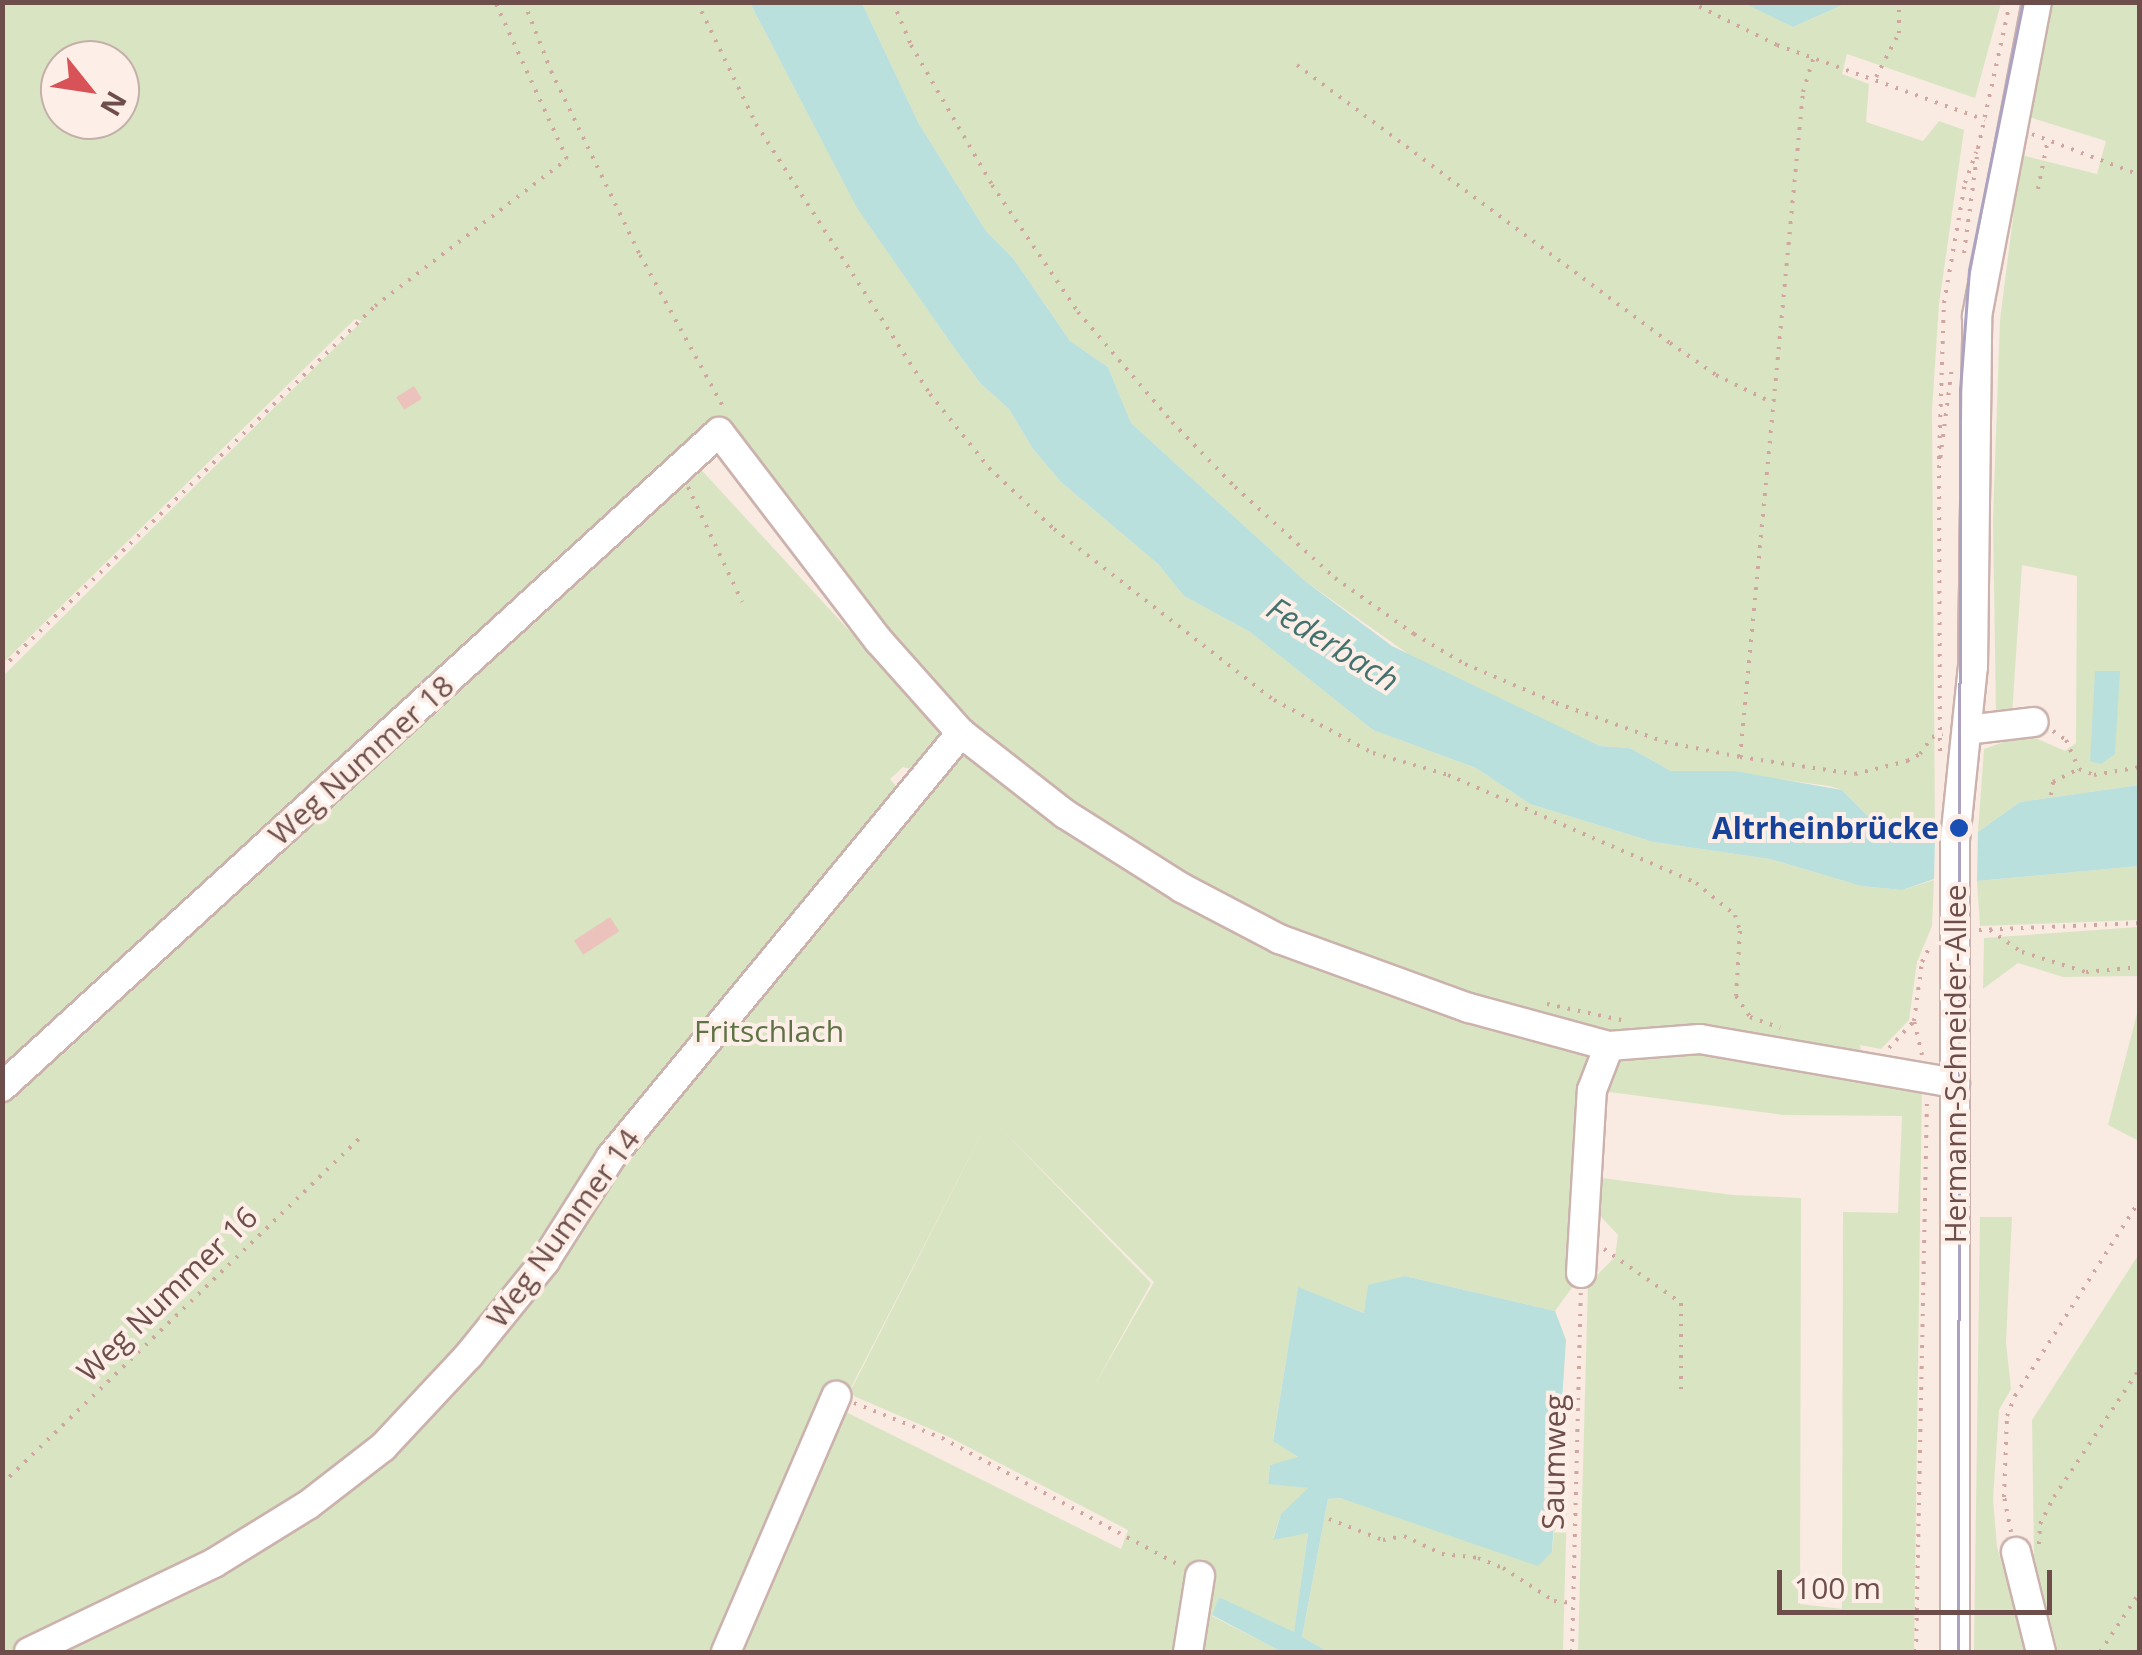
<!DOCTYPE html>
<meta charset="utf-8">
<style>
body{margin:0}
#map{position:relative;width:2142px;height:1655px;overflow:hidden;background:#f9eae2;font-family:"Open Sans",sans-serif}
div>[style]{position:absolute}
[style*='--x']{left:calc(var(--x)*1px);top:calc(var(--y)*1px);width:calc(var(--w)*1px);rotate:calc(var(--a)*1deg)}
.green>*{inset:0;background:#d9e5c2}
.water>*{inset:0;background:#b9e0dc}
.building>*{inset:0;background:#ecc3bc;transform-origin:0 0}
.path>*{height:4px;margin-top:-2px;transform-origin:0;background:repeating-linear-gradient(90deg,#d0a6a0 0 2.5px,transparent 0 10.5px)}
.roads{filter:drop-shadow(2px 0 #cbb2ad) drop-shadow(-2px 0 #cbb2ad) drop-shadow(0 2px #cbb2ad) drop-shadow(0 -2px #cbb2ad)}
.minor>*{height:28px;margin:-14px;padding:0 14px;transform-origin:14px;border-radius:14px;background:#fff}
.tram>*{height:2.5px;margin:-1.25px;padding:0 1.25px;transform-origin:1.25px;border-radius:1.25px;background:#aba3c1}
.dots>*{width:28px;height:28px;translate:-50% -50%;box-sizing:border-box;border:5px solid #fdefe7;border-radius:50%}
span{translate:-50% -50%;white-space:nowrap;text-align:center;line-height:1.15;-webkit-text-stroke:8px #fdefe7;paint-order:stroke}
.street-label{font-size:30px;color:#6e4e4b}
.transit-label{font-size:30px;color:#164399;font-weight:700}
.right{translate:-100% -50%;text-align:right}
.park-label{font-size:30px;color:#5e7345}
.water-label{font-size:32px;color:#41726e;font-style:italic}
.frame{position:absolute;inset:0;border:5px solid #6e4e4b;pointer-events:none}
.north{position:absolute;left:40px;top:40px;width:100px;height:100px;box-sizing:border-box;background:#fdefe7;border:2px solid #c4afa9;border-radius:50%;rotate:120deg;font-size:28px;font-weight:700;line-height:40px;text-align:center;color:#6e4e4b}
.north::after{content:'';display:block;margin:auto;width:35px;height:45px;background:#d85358;clip-path:polygon(50% 0,100% 100%,50% 72%,0 100%)}
.scale{position:absolute;left:1777px;top:1570px;width:275px;height:45px;box-sizing:border-box;border:5px solid #6e4e4b;border-top:0;padding-left:12px;font-size:30px;line-height:35px;white-space:nowrap;color:#6e4e4b;-webkit-text-stroke:8px #fdefe7;paint-order:stroke}
</style>
<div id="map">
<div class="green">
<i style="clip-path:polygon(1744px 2px,1793px 27px,1847px 3px,2001px 3px,1975px 98px,1847px 54px,1842px 74px,1869px 84px,1866px 122px,1923px 141px,1939px 121px,1964px 130px,1939px 304px,1932px 410px,1935px 838px,1919px 841px,1880px 828px,1842px 790px,1829px 786px,1718px 771px,1671px 771px,1630px 748px,1600px 746px,1421px 663px,1305px 581px,1131px 423px,1108px 367px,1070px 341px,1013px 258px,986px 231px,919px 124px,862px 3px)"></i>
<i style="clip-path:polygon(evenodd,3px 3px,750px 3px,857px 207px,957px 352px,981px 384px,1009px 409px,1033px 449px,1061px 482px,1158px 564px,1184px 596px,1250px 632px,1373px 730px,1476px 768px,1530px 804px,1653px 842px,1770px 859px,1861px 886px,1902px 890px,1934px 880px,1932px 926px,1917px 962px,1909px 1020px,1881px 1049px,1860px 1045px,1863px 1065px,1703px 1034px,1606px 1036px,1387px 976px,1276px 932px,1199px 892px,1102px 832px,970px 731px,906px 666px,728px 435px,715px 425px,620px 518px,625px 525px,695px 463px,946px 736px,918px 771px,903px 767px,890px 779px,900px 791px,876px 819px,892px 830px,948px 766px,966px 752px,980px 754px,1127px 865px,1267px 941px,1413px 1000px,1596px 1052px,1586px 1091px,1576px 1282px,1555px 1311px,1405px 1276px,1368px 1286px,1365px 1313px,1298px 1288px,1273px 1440px,1299px 1458px,1270px 1465px,1268px 1483px,1309px 1488px,1281px 1514px,1273px 1538px,1308px 1532px,1294px 1633px,1219px 1597px,1212px 1616px,1282px 1652px,3px 1652px,3px 676px,362px 321px,355px 319px,3px 663px,3px 3px,60px 60px,120px 60px,120px 120px,60px 120px,60px 60px,3px 3px,990px 1117px,849px 1394px,949px 1437px,1128px 1530px,1121px 1549px,840px 1409px,990px 1117px,3px 3px,1003px 1131px,1154px 1282px,1092px 1390px,1151px 1283px,1003px 1131px)"></i>
<i style="clip-path:polygon(2051px 3px,2139px 3px,2139px 785px,2020px 802px,1978px 832px,1984px 749px,2026px 734px,2065px 751px,2076px 743px,2077px 576px,2022px 565px,2012px 715px,1996px 716px,1993px 519px,2000px 320px,2021px 155px,2097px 174px,2106px 141px,2026px 116px)"></i>
<i style="clip-path:polygon(2139px 866px,2139px 920px,1980px 926px,1977px 881px)"></i>
<i style="clip-path:polygon(2139px 927px,2139px 976px,2063px 977px,2018px 963px,1983px 989px,1984px 938px)"></i>
<i style="clip-path:polygon(2139px 1006px,2139px 1141px,2108px 1125px)"></i>
<i style="clip-path:polygon(1664px 1046px,1922px 1083px,1914px 1652px,1578px 1652px,1588px 1284px,1615px 1257px,1618px 1235px,1592px 1207px,1594px 1177px,1733px 1195px,1801px 1198px,1800px 1604px,1842px 1609px,1843px 1212px,1898px 1213px,1902px 1116px,1783px 1115px,1602px 1091px,1616px 1051px)"></i>
<i style="clip-path:polygon(1980px 1217px,2012px 1217px,2006px 1342px,2011px 1389px,1999px 1410px,1993px 1499px,1997px 1547px,2027px 1652px,1974px 1652px)"></i>
<i style="clip-path:polygon(2139px 1254px,2139px 1652px,2058px 1652px,2034px 1556px,2032px 1420px)"></i>
<i style="clip-path:polygon(1340px 1498px,1552px 1552px,1557px 1501px,1567px 1500px,1563px 1652px,1329px 1652px,1302px 1637px,1328px 1499px)"></i>
</div>
<div class="water">
<i style="clip-path:polygon(750px 3px,862px 3px,919px 124px,986px 231px,1013px 258px,1070px 341px,1108px 367px,1131px 423px,1305px 581px,1392px 646px,1600px 746px,1630px 748px,1671px 771px,1734px 771px,1842px 790px,1880px 828px,1919px 841px,1935px 838px,1934px 879px,1902px 890px,1861px 886px,1770px 859px,1653px 842px,1530px 804px,1476px 768px,1373px 730px,1250px 632px,1184px 596px,1158px 564px,1061px 482px,1033px 449px,1009px 409px,981px 384px,957px 352px,857px 208px)"></i>
<i style="clip-path:polygon(1744px 3px,1744px 2px,1847px 3px,1793px 27px)"></i>
<i style="clip-path:polygon(2095px 671px,2120px 671px,2115px 754px,2101px 764px,2090px 761px)"></i>
<i style="clip-path:polygon(2139px 785px,2139px 866px,1977px 881px,1978px 832px,2020px 802px)"></i>
<i style="clip-path:polygon(1405px 1276px,1555px 1311px,1566px 1340px,1552px 1552px,1538px 1566px,1340px 1498px,1328px 1499px,1302px 1637px,1329px 1652px,1282px 1652px,1212px 1615px,1219px 1597px,1294px 1632px,1308px 1533px,1273px 1540px,1281px 1514px,1308px 1488px,1268px 1484px,1270px 1465px,1298px 1457px,1273px 1441px,1298px 1287px,1364px 1313px,1368px 1285px)"></i>
</div>
<div class="building">
<i style="left:414px;top:386px;width:15px;height:21px;rotate:58deg"></i>
<i style="left:610px;top:917px;width:17px;height:43px;rotate:57deg"></i>
</div>
<div class="path">
<i style="--x:524;--y:2;--w:74;--a:68.6"></i>
<i style="--x:551;--y:71;--w:204;--a:64.2"></i>
<i style="--x:640;--y:255;--w:177;--a:61.3"></i>
<i style="--x:697;--y:2;--w:136;--a:64.2"></i>
<i style="--x:756;--y:124;--w:321;--a:57.2"></i>
<i style="--x:930;--y:394;--w:95;--a:51.4"></i>
<i style="--x:989;--y:468;--w:89;--a:43.2"></i>
<i style="--x:1054;--y:529;--w:279;--a:37.9"></i>
<i style="--x:1274;--y:700;--w:112;--a:28.2"></i>
<i style="--x:1373;--y:753;--w:78;--a:16.3"></i>
<i style="--x:1448;--y:775;--w:270;--a:23.5"></i>
<i style="--x:1696;--y:883;--w:50;--a:39.4"></i>
<i style="--x:1735;--y:915;--w:17;--a:73"></i>
<i style="--x:1740;--y:931;--w:65;--a:93.5"></i>
<i style="--x:1736;--y:996;--w:25;--a:56"></i>
<i style="--x:1750;--y:1017;--w:32;--a:20"></i>
<i style="--x:893;--y:2;--w:47;--a:67.3"></i>
<i style="--x:911;--y:45;--w:162;--a:59.9"></i>
<i style="--x:992;--y:185;--w:153;--a:55.9"></i>
<i style="--x:1078;--y:312;--w:145;--a:49.5"></i>
<i style="--x:1172;--y:422;--w:91;--a:45.9"></i>
<i style="--x:1235;--y:487;--w:135;--a:42.3"></i>
<i style="--x:1335;--y:578;--w:97;--a:35.3"></i>
<i style="--x:1414;--y:634;--w:59;--a:30.5"></i>
<i style="--x:1465;--y:664;--w:99;--a:23.2"></i>
<i style="--x:1556;--y:703;--w:116;--a:19.7"></i>
<i style="--x:1665;--y:742;--w:76;--a:11.3"></i>
<i style="--x:1740;--y:757;--w:116;--a:8.4"></i>
<i style="--x:1855;--y:774;--w:54;--a:-14"></i>
<i style="--x:1907;--y:761;--w:15;--a:-28"></i>
<i style="--x:1920;--y:754;--w:21;--a:-55"></i>
<i style="--x:1932;--y:737;--w:11;--a:-15"></i>
<i style="--x:1690;--y:2;--w:97;--a:26.3"></i>
<i style="--x:1777;--y:45;--w:221;--a:19.8"></i>
<i style="--x:1297;--y:65;--w:465;--a:36.7"></i>
<i style="--x:1670;--y:343;--w:56;--a:34.8"></i>
<i style="--x:1716;--y:375;--w:61;--a:26.1"></i>
<i style="--x:1876;--y:77;--w:50;--a:-62.4"></i>
<i style="--x:1899;--y:33;--w:31;--a:-90"></i>
<i style="--x:2032;--y:134;--w:116;--a:20.8"></i>
<i style="--x:2038;--y:189;--w:51;--a:-78.7"></i>
<i style="--x:1964;--y:253;--w:106;--a:-82.4"></i>
<i style="--x:1978;--y:148;--w:149;--a:-77.6"></i>
<i style="--x:1939;--y:459;--w:156;--a:-88.2"></i>
<i style="--x:1944;--y:303;--w:122;--a:-80.1"></i>
<i style="--x:1965;--y:183;--w:33;--a:-70"></i>
<i style="--x:688;--y:487;--w:127;--a:64.8"></i>
<i style="--x:2;--y:668;--w:520;--a:-44.14"></i>
<i style="--x:375;--y:306;--w:242;--a:-37.4"></i>
<i style="--x:567;--y:159;--w:173;--a:-114.6"></i>
<i style="--x:2053;--y:731;--w:16;--a:35"></i>
<i style="--x:2066;--y:740;--w:32;--a:66"></i>
<i style="--x:2079;--y:769;--w:16;--a:22"></i>
<i style="--x:2094;--y:775;--w:47;--a:-9.9"></i>
<i style="--x:1940;--y:751;--w:283;--a:-90.2"></i>
<i style="--x:1939;--y:468;--w:102;--a:-82.7"></i>
<i style="--x:1740;--y:757;--w:668;--a:-84.59"></i>
<i style="--x:1803;--y:92;--w:37;--a:-73"></i>
<i style="--x:2051;--y:795;--w:13;--a:-81"></i>
<i style="--x:2053;--y:782;--w:29;--a:-27"></i>
<i style="--x:1979;--y:930;--w:161;--a:-2.5"></i>
<i style="--x:1990;--y:930;--w:39;--a:35"></i>
<i style="--x:2022;--y:952;--w:67;--a:17.4"></i>
<i style="--x:2086;--y:972;--w:54;--a:-5.3"></i>
<i style="--x:1547;--y:1004;--w:76;--a:12.2"></i>
<i style="--x:1889;--y:1048;--w:37;--a:-47"></i>
<i style="--x:1922;--y:1055;--w:35;--a:-103"></i>
<i style="--x:1914;--y:1021;--w:60;--a:-82.3"></i>
<i style="--x:1922;--y:962;--w:20;--a:-63"></i>
<i style="--x:1604;--y:1249;--w:94;--a:35"></i>
<i style="--x:1681;--y:1303;--w:90;--a:90"></i>
<i style="--x:854;--y:1403;--w:95;--a:21.7"></i>
<i style="--x:942;--y:1438;--w:271;--a:28.2"></i>
<i style="--x:2;--y:1484;--w:501;--a:-44.03"></i>
<i style="--x:1329;--y:1519;--w:58;--a:21.3"></i>
<i style="--x:1383;--y:1540;--w:21;--a:-11"></i>
<i style="--x:1404;--y:1536;--w:42;--a:25.3"></i>
<i style="--x:1442;--y:1554;--w:36;--a:6"></i>
<i style="--x:1478;--y:1558;--w:27;--a:22"></i>
<i style="--x:1503;--y:1568;--w:61;--a:32.9"></i>
<i style="--x:1554;--y:1601;--w:19;--a:6"></i>
<i style="--x:2011;--y:1532;--w:36;--a:-101"></i>
<i style="--x:2004;--y:1497;--w:81;--a:-87.9"></i>
<i style="--x:2007;--y:1416;--w:22;--a:-68"></i>
<i style="--x:2015;--y:1396;--w:232;--a:-57.5"></i>
<i style="--x:2039;--y:1544;--w:20;--a:-87"></i>
<i style="--x:2040;--y:1524;--w:30;--a:-63"></i>
<i style="--x:2054;--y:1497;--w:155;--a:-56.3"></i>
<i style="--x:1572;--y:1652;--w:359;--a:-88.6"></i>
<i style="--x:1916;--y:1652;--w:553;--a:-88.86"></i>
<i style="--x:2100;--y:1652;--w:72;--a:-56.3"></i>
</div>
<div class="roads">
<div class="minor">
<i style="--x:1967;--y:730;--w:67;--a:-6.8"></i>
<i style="--x:2;--y:1087;--w:971;--a:-42.41"></i>
<i style="--x:719;--y:432;--w:263;--a:52.6"></i>
<i style="--x:879;--y:641;--w:123;--a:48.3"></i>
<i style="--x:961;--y:733;--w:132;--a:37.9"></i>
<i style="--x:1065;--y:814;--w:138;--a:32.3"></i>
<i style="--x:1182;--y:888;--w:110;--a:27.7"></i>
<i style="--x:1279;--y:939;--w:202;--a:20"></i>
<i style="--x:1469;--y:1008;--w:145;--a:15.2"></i>
<i style="--x:1581;--y:1273;--w:183;--a:-86.6"></i>
<i style="--x:1592;--y:1090;--w:47;--a:-68.9"></i>
<i style="--x:1609;--y:1046;--w:91;--a:-4.4"></i>
<i style="--x:1700;--y:1039;--w:259;--a:9.8"></i>
<i style="--x:2016;--y:1552;--w:103;--a:76"></i>
<i style="--x:29;--y:1652;--w:205;--a:-25.7"></i>
<i style="--x:214;--y:1563;--w:110;--a:-31.7"></i>
<i style="--x:308;--y:1505;--w:95;--a:-37.7"></i>
<i style="--x:383;--y:1447;--w:126;--a:-46.9"></i>
<i style="--x:469;--y:1355;--w:121;--a:-51"></i>
<i style="--x:545;--y:1261;--w:123;--a:-57.6"></i>
<i style="--x:611;--y:1157;--w:550;--a:-50.46"></i>
<i style="--x:726;--y:1652;--w:279;--a:-66.7"></i>
<i style="--x:1188;--y:1652;--w:77;--a:-81"></i>
<i style="--x:1955;--y:1652;--w:812;--a:-90"></i>
<i style="--x:1955;--y:840;--w:174;--a:-84.1"></i>
<i style="--x:1973;--y:667;--w:351;--a:-89.3"></i>
<i style="--x:1977;--y:316;--w:320;--a:-79.2"></i>
</div>
</div>
<div class="tram">
<i style="--x:1958;--y:1652;--w:1262;--a:-89.91"></i>
<i style="--x:1960;--y:390;--w:120;--a:-85.7"></i>
<i style="--x:1969;--y:270;--w:273;--a:-78.6"></i>
</div>
<div class="dots">
<i style="left:1959px;top:828px;background:#1a4fb4"></i>
</div>
<div class="street-label">
<span style="left:361px;top:760px;rotate:-42deg">Weg Nummer 18</span>
<span style="left:1955px;top:1064px;rotate:-90deg">Hermann-Schneider-Allee</span>
<span style="left:563px;top:1228px;rotate:-54deg">Weg Nummer 14</span>
<span style="left:167px;top:1294px;rotate:-44deg">Weg Nummer 16</span>
<span style="left:1554px;top:1462px;rotate:-89deg">Saumweg</span>
</div>
<div class="transit-label">
<span class="right" style="left:1939px;top:828px">Altrheinbrücke</span>
</div>
<div class="park-label">
<span style="left:769px;top:1031px">Fritschlach</span>
</div>
<div class="water-label">
<span style="left:1333px;top:644px;rotate:32deg">Federbach</span>
</div>
<div class="frame"></div>
<div class="north">N</div>
<div class="scale">100 m</div>
</div>
